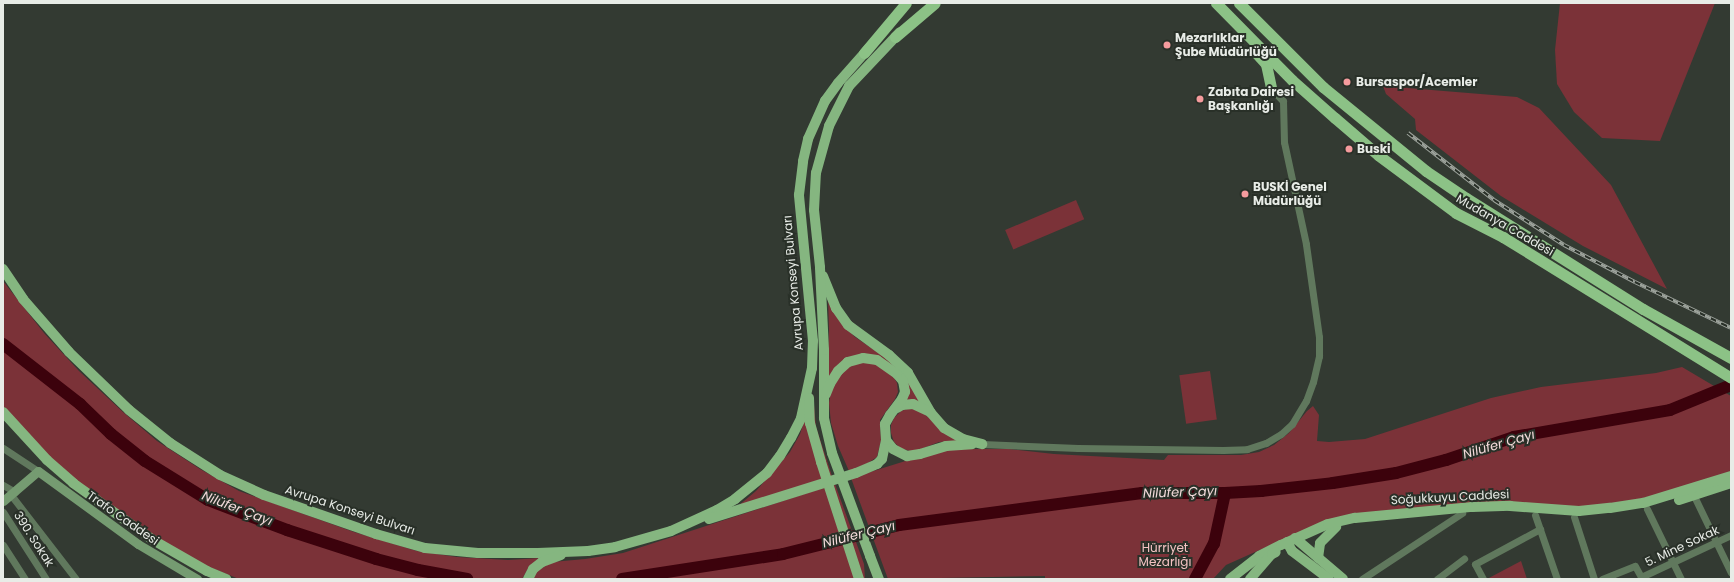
<!DOCTYPE html>
<meta charset="utf-8">
<style>
body{margin:0}
#map{position:relative;width:1734px;height:582px;overflow:hidden;background:#333a32;font-family:Poppins,sans-serif}
div>[style]{position:absolute}
[style*='--x']{left:calc(var(--x)*1px);top:calc(var(--y)*1px);width:calc(var(--w)*1px);rotate:calc(var(--a)*1deg)}
.green>*{inset:0;background:#7b3238;transform-origin:0 0}
.river>*{height:12px;margin:-6px;padding:0 6px;transform-origin:6px;border-radius:6px;background:#3c020c}
.minor>*{height:7px;margin:-3.5px;padding:0 3.5px;transform-origin:3.5px;border-radius:3.5px;background:#60785d}
.secondary>*{height:9px;margin:-4.5px;padding:0 4.5px;transform-origin:4.5px;border-radius:4.5px;background:#759b71}
.primary>*{height:10px;margin:-5px;padding:0 5px;transform-origin:5px;border-radius:5px;background:#85b680}
.trunk>*{height:11px;margin:-5.5px;padding:0 5.5px;transform-origin:5.5px;border-radius:5.5px;background:#8cc286}
.rail>*{height:3.5px;margin-top:-1.75px;transform-origin:0;background:repeating-linear-gradient(90deg,#293028 0 6px,#9ea49d 0 12px);box-sizing:border-box;border-block:1px solid #9ea49d}
.primary-bridge>*{height:10px;margin:-5px;padding:0 5px;transform-origin:5px;border-radius:5px;background:#85b680}
.dots>*{width:11px;height:11px;translate:-50% -50%;box-sizing:border-box;border:2px solid #293028;border-radius:50%}
span{translate:-50% -50%;white-space:nowrap;text-align:center;line-height:1.15;-webkit-text-stroke:4px #293028;paint-order:stroke}
.poi-label{font-size:12px;color:#e8ece7;font-weight:700}
.left{translate:0 -50%;text-align:left}
.street-label{font-size:12px;color:#e8ece7}
.park-label{font-size:12px;color:#f4c3c3}
.water-label{font-size:13px;color:#f4dbdb;font-style:italic}
.frame{position:absolute;inset:0;border:4px solid #e8ece7;pointer-events:none}
</style>
<div id="map">
<div class="green">
<i style="clip-path:polygon(1560px 3px,1715px 3px,1660px 141px,1602px 138px,1574px 112px,1557px 84px,1555px 50px)"></i>
<i style="clip-path:polygon(1383px 86px,1517px 97px,1539px 108px,1611px 185px,1667px 289px,1583px 246px,1501px 196px,1416px 130px,1415px 119px,1386px 94px)"></i>
<i style="left:1076px;top:200px;width:21px;height:77px;rotate:67deg"></i>
<i style="clip-path:polygon(3px 281px,44px 333px,79px 371px,123px 412px,157px 441px,200px 469px,239px 491px,354px 532px,417px 551px,457px 557px,508px 560px,541px 558px,529px 567px,522px 579px,239px 579px,207px 566px,171px 547px,122px 515px,50px 460px,3px 408px)"></i>
<i style="clip-path:polygon(828px 297px,846px 328px,855px 337px,880px 354px,903px 373px,921px 403px,906px 400px,899px 374px,858px 357px,827px 384px,829px 331px)"></i>
<i style="clip-path:polygon(856px 363px,868px 363px,879px 365px,894px 378px,897px 383px,898px 392px,895px 399px,880px 420px,881px 441px,877px 457px,868px 463px,849px 471px,838px 446px,831px 423px,829px 403px,831px 390px,835px 381px,848px 367px)"></i>
<i style="clip-path:polygon(1682px 367px,1731px 396px,1731px 473px,1659px 495px,1589px 509px,1425px 507px,1300px 532px,1226px 565px,1213px 579px,1045px 579px,1045px 576px,888px 579px,851px 478px,915px 458px,952px 449px,1009px 449px,1054px 454px,1164px 460px,1168px 455px,1241px 455px,1259px 452px,1274px 445px,1289px 433px,1307px 411px,1313px 406px,1319px 415px,1317px 441px,1329px 442px,1365px 439px,1491px 398px,1541px 387px,1656px 373px)"></i>
<i style="left:1210px;top:371px;width:49px;height:31px;rotate:82deg"></i>
<i style="clip-path:polygon(813px 394px,816px 427px,832px 476px,738px 506px,756px 491px,790px 452px,800px 434px)"></i>
<i style="clip-path:polygon(910px 408px,920px 411px,960px 441px,939px 442px,913px 452px,900px 448px,894px 442px,891px 433px,891px 425px,894px 418px,901px 411px)"></i>
<i style="clip-path:polygon(835px 484px,864px 564px,865px 579px,532px 579px,537px 571px,552px 562px,585px 559px,623px 553px)"></i>
<i style="clip-path:polygon(1521px 561px,1527px 579px,1487px 579px)"></i>
</div>
<div class="river">
<i style="--x:3;--y:344;--w:98;--a:37.9"></i>
<i style="--x:80;--y:404;--w:43;--a:44.1"></i>
<i style="--x:111;--y:434;--w:43;--a:38.5"></i>
<i style="--x:145;--y:461;--w:74;--a:31.8"></i>
<i style="--x:208;--y:500;--w:85;--a:20.8"></i>
<i style="--x:287;--y:530;--w:94;--a:18"></i>
<i style="--x:376;--y:559;--w:43;--a:14.7"></i>
<i style="--x:418;--y:570;--w:50;--a:10.4"></i>
<i style="--x:622;--y:579;--w:163;--a:-8.8"></i>
<i style="--x:783;--y:554;--w:120;--a:-14"></i>
<i style="--x:899;--y:525;--w:245;--a:-7.5"></i>
<i style="--x:1142;--y:493;--w:83;--a:0"></i>
<i style="--x:1225;--y:493;--w:36;--a:-3"></i>
<i style="--x:1261;--y:491;--w:72;--a:-6.3"></i>
<i style="--x:1333;--y:483;--w:64;--a:-9"></i>
<i style="--x:1396;--y:473;--w:52;--a:-14.6"></i>
<i style="--x:1446;--y:460;--w:72;--a:-18.7"></i>
<i style="--x:1514;--y:437;--w:158;--a:-9.8"></i>
<i style="--x:1670;--y:410;--w:66;--a:-22.3"></i>
<i style="--x:1195;--y:579;--w:40;--a:-62"></i>
<i style="--x:1214;--y:544;--w:52;--a:-77.8"></i>
</div>
<div class="minor">
<i style="--x:982;--y:444;--w:96;--a:2.4"></i>
<i style="--x:1078;--y:448;--w:145;--a:0.8"></i>
<i style="--x:1223;--y:450;--w:24;--a:-2"></i>
<i style="--x:1247;--y:449;--w:20;--a:-18"></i>
<i style="--x:1266;--y:443;--w:17;--a:-31"></i>
<i style="--x:1281;--y:434;--w:15;--a:-42"></i>
<i style="--x:1292;--y:424;--w:27;--a:-59"></i>
<i style="--x:1306;--y:401;--w:20;--a:-70"></i>
<i style="--x:1313;--y:382;--w:27;--a:-77"></i>
<i style="--x:1319;--y:356;--w:19;--a:-90"></i>
<i style="--x:1319;--y:337;--w:94;--a:-98"></i>
<i style="--x:1306;--y:244;--w:104;--a:-102.2"></i>
<i style="--x:1284;--y:142;--w:41;--a:-91.4"></i>
<i style="--x:1283;--y:101;--w:18;--a:-133"></i>
<i style="--x:3;--y:448;--w:42;--a:33.3"></i>
<i style="--x:3;--y:485;--w:14;--a:30"></i>
<i style="--x:11;--y:495;--w:106;--a:52.3"></i>
<i style="--x:1694;--y:496;--w:85;--a:64.3"></i>
<i style="--x:1647;--y:509;--w:78;--a:64.1"></i>
<i style="--x:3;--y:512;--w:80;--a:57.3"></i>
<i style="--x:1535;--y:515;--w:68;--a:71"></i>
<i style="--x:1574;--y:517;--w:65;--a:72.1"></i>
<i style="--x:3;--y:545;--w:40;--a:57.1"></i>
<i style="--x:1362;--y:579;--w:120;--a:-33.4"></i>
<i style="--x:1437;--y:579;--w:34;--a:-37"></i>
<i style="--x:1483;--y:579;--w:17;--a:-118"></i>
<i style="--x:1475;--y:564;--w:74;--a:-28.3"></i>
<i style="--x:1602;--y:579;--w:35;--a:-22"></i>
<i style="--x:1635;--y:566;--w:13;--a:61"></i>
<i style="--x:1641;--y:577;--w:99;--a:-25"></i>
</div>
<div class="secondary">
<i style="--x:3;--y:501;--w:46;--a:-40.6"></i>
<i style="--x:38;--y:471;--w:124;--a:36.1"></i>
<i style="--x:138;--y:544;--w:69;--a:30.7"></i>
</div>
<div class="primary">
<i style="--x:3;--y:269;--w:36;--a:56"></i>
<i style="--x:23;--y:299;--w:70;--a:49"></i>
<i style="--x:69;--y:352;--w:83;--a:44"></i>
<i style="--x:129;--y:410;--w:53;--a:38.8"></i>
<i style="--x:170;--y:443;--w:59;--a:32.6"></i>
<i style="--x:220;--y:475;--w:48;--a:24.4"></i>
<i style="--x:264;--y:495;--w:119;--a:19.2"></i>
<i style="--x:376;--y:534;--w:51;--a:15.9"></i>
<i style="--x:425;--y:548;--w:53;--a:5.4"></i>
<i style="--x:478;--y:553;--w:60;--a:0"></i>
<i style="--x:538;--y:553;--w:50;--a:-2.3"></i>
<i style="--x:588;--y:551;--w:27;--a:-8"></i>
<i style="--x:615;--y:547;--w:58;--a:-15.9"></i>
<i style="--x:671;--y:531;--w:51;--a:-24.5"></i>
<i style="--x:717;--y:510;--w:21;--a:-31"></i>
<i style="--x:735;--y:499;--w:41;--a:-39.1"></i>
<i style="--x:767;--y:473;--w:21;--a:-53"></i>
<i style="--x:780;--y:456;--w:21;--a:-59"></i>
<i style="--x:791;--y:438;--w:22;--a:-63"></i>
<i style="--x:801;--y:418;--w:51;--a:-77.6"></i>
<i style="--x:812;--y:368;--w:27;--a:-88"></i>
<i style="--x:813;--y:341;--w:147;--a:-95.5"></i>
<i style="--x:799;--y:195;--w:34;--a:-83"></i>
<i style="--x:803;--y:161;--w:23;--a:-77"></i>
<i style="--x:808;--y:139;--w:42;--a:-65.9"></i>
<i style="--x:825;--y:101;--w:22;--a:-54"></i>
<i style="--x:838;--y:83;--w:47;--a:-48.5"></i>
<i style="--x:823;--y:276;--w:35;--a:68"></i>
<i style="--x:836;--y:308;--w:21;--a:55"></i>
<i style="--x:848;--y:325;--w:51;--a:36.2"></i>
<i style="--x:889;--y:355;--w:26;--a:43"></i>
<i style="--x:908;--y:373;--w:46;--a:60.1"></i>
<i style="--x:931;--y:413;--w:20;--a:49"></i>
<i style="--x:944;--y:428;--w:22;--a:30"></i>
<i style="--x:963;--y:439;--w:20;--a:15"></i>
<i style="--x:809;--y:398;--w:25;--a:88"></i>
<i style="--x:810;--y:423;--w:41;--a:74.2"></i>
<i style="--x:897;--y:408;--w:6;--a:-31"></i>
<i style="--x:902;--y:405;--w:11;--a:-5"></i>
<i style="--x:913;--y:404;--w:19;--a:25"></i>
<i style="--x:3;--y:412;--w:65;--a:47.5"></i>
<i style="--x:47;--y:460;--w:35;--a:41"></i>
<i style="--x:73;--y:483;--w:98;--a:35.5"></i>
<i style="--x:153;--y:540;--w:62;--a:29.9"></i>
<i style="--x:207;--y:571;--w:21;--a:23"></i>
<i style="--x:886;--y:440;--w:11;--a:52"></i>
<i style="--x:893;--y:449;--w:16;--a:27"></i>
<i style="--x:907;--y:456;--w:13;--a:-9"></i>
<i style="--x:920;--y:454;--w:27;--a:-17"></i>
<i style="--x:946;--y:446;--w:26;--a:-4"></i>
<i style="--x:832;--y:453;--w:36;--a:-103"></i>
<i style="--x:824;--y:418;--w:68;--a:-90"></i>
<i style="--x:824;--y:350;--w:83;--a:-92.8"></i>
<i style="--x:820;--y:267;--w:57;--a:-96"></i>
<i style="--x:814;--y:210;--w:37;--a:-87"></i>
<i style="--x:816;--y:173;--w:49;--a:-74.5"></i>
<i style="--x:829;--y:126;--w:45;--a:-63.4"></i>
<i style="--x:849;--y:86;--w:74;--a:-46.6"></i>
<i style="--x:1679;--y:500;--w:55;--a:-18.1"></i>
<i style="--x:709;--y:519;--w:154;--a:-17.4"></i>
<i style="--x:856;--y:473;--w:23;--a:-23"></i>
<i style="--x:877;--y:464;--w:7;--a:-45"></i>
<i style="--x:882;--y:459;--w:19;--a:-78"></i>
<i style="--x:886;--y:440;--w:16;--a:-94"></i>
<i style="--x:885;--y:424;--w:10;--a:-61"></i>
<i style="--x:890;--y:415;--w:20;--a:-53"></i>
<i style="--x:902;--y:399;--w:8;--a:-67"></i>
<i style="--x:905;--y:392;--w:11;--a:-100"></i>
<i style="--x:903;--y:381;--w:9;--a:-131"></i>
<i style="--x:897;--y:374;--w:24;--a:-145"></i>
<i style="--x:877;--y:360;--w:14;--a:-172"></i>
<i style="--x:863;--y:358;--w:16;--a:165"></i>
<i style="--x:848;--y:362;--w:13;--a:138"></i>
<i style="--x:838;--y:371;--w:15;--a:122"></i>
<i style="--x:830;--y:384;--w:11;--a:112"></i>
<i style="--x:1295;--y:538;--w:63;--a:40.5"></i>
<i style="--x:1287;--y:542;--w:10;--a:61"></i>
<i style="--x:1292;--y:551;--w:46;--a:37.1"></i>
<i style="--x:870;--y:556;--w:25;--a:69"></i>
<i style="--x:1318;--y:558;--w:15;--a:-82"></i>
<i style="--x:1320;--y:543;--w:23;--a:-45"></i>
<i style="--x:528;--y:579;--w:11;--a:-63"></i>
<i style="--x:533;--y:569;--w:11;--a:-38"></i>
<i style="--x:542;--y:562;--w:20;--a:-20"></i>
<i style="--x:1230;--y:579;--w:37;--a:-38"></i>
<i style="--x:1259;--y:556;--w:25;--a:-27"></i>
<i style="--x:1281;--y:545;--w:51;--a:-24.1"></i>
<i style="--x:1328;--y:524;--w:28;--a:-13"></i>
<i style="--x:1355;--y:518;--w:118;--a:-5.4"></i>
<i style="--x:1472;--y:507;--w:38;--a:-2"></i>
<i style="--x:1510;--y:506;--w:69;--a:4.1"></i>
<i style="--x:1579;--y:511;--w:31;--a:-6"></i>
<i style="--x:1610;--y:508;--w:33;--a:-9"></i>
<i style="--x:1643;--y:503;--w:92;--a:-17.1"></i>
<i style="--x:1250;--y:579;--w:33;--a:-49"></i>
<i style="--x:1272;--y:554;--w:4;--a:-27"></i>
</div>
<div class="trunk">
<i style="--x:1216;--y:3;--w:108;--a:45.4"></i>
<i style="--x:1292;--y:80;--w:57;--a:41.5"></i>
<i style="--x:1335;--y:118;--w:57;--a:40.7"></i>
<i style="--x:1378;--y:155;--w:97;--a:36.6"></i>
<i style="--x:1456;--y:213;--w:53;--a:27.1"></i>
<i style="--x:1503;--y:237;--w:268;--a:31.7"></i>
<i style="--x:1239;--y:3;--w:119;--a:45"></i>
<i style="--x:1323;--y:87;--w:133;--a:39.2"></i>
<i style="--x:1426;--y:171;--w:48;--a:34"></i>
<i style="--x:1466;--y:198;--w:209;--a:32.1"></i>
<i style="--x:1643;--y:309;--w:101;--a:29.1"></i>
<i style="--x:895;--y:37;--w:52;--a:-40.4"></i>
<i style="--x:864;--y:53;--w:65;--a:-50"></i>
<i style="--x:1257;--y:54;--w:13;--a:48"></i>
<i style="--x:1266;--y:64;--w:25;--a:78"></i>
</div>
<div class="rail">
<i style="--x:1408;--y:133;--w:109;--a:37.9"></i>
<i style="--x:1494;--y:200;--w:83;--a:32.7"></i>
<i style="--x:1564;--y:245;--w:80;--a:27.5"></i>
<i style="--x:1635;--y:282;--w:106;--a:25.6"></i>
</div>
<div class="primary-bridge">
<i style="--x:832;--y:453;--w:110;--a:69.7"></i>
<i style="--x:821;--y:462;--w:123;--a:72"></i>
</div>
<div class="dots">
<i style="left:1167px;top:45px;background:#f59b9d"></i>
<i style="left:1347px;top:82px;background:#f59b9d"></i>
<i style="left:1200px;top:99px;background:#f59b9d"></i>
<i style="left:1349px;top:149px;background:#f59b9d"></i>
<i style="left:1245px;top:194px;background:#f59b9d"></i>
</div>
<div class="poi-label">
<span class="left" style="left:1175px;top:45px">Mezarlıklar<br>Şube Müdürlüğü</span>
<span class="left" style="left:1356px;top:82px">Bursaspor/Acemler</span>
<span class="left" style="left:1208px;top:99px">Zabıta Dairesi<br>Başkanlığı</span>
<span class="left" style="left:1357px;top:149px">Buski</span>
<span class="left" style="left:1253px;top:194px">BUSKİ Genel<br>Müdürlüğü</span>
</div>
<div class="street-label">
<span style="left:1505px;top:225px;rotate:30deg">Mudanya Caddesi</span>
<span style="left:793px;top:283px;rotate:-95deg">Avrupa Konseyi Bulvarı</span>
<span style="left:1450px;top:497px;rotate:-3deg">Soğukkuyu Caddesi</span>
<span style="left:350px;top:510px;rotate:18deg">Avrupa Konseyi Bulvarı</span>
<span style="left:123px;top:518px;rotate:35deg">Trafo Caddesi</span>
<span style="left:34px;top:539px;rotate:57deg">390. Sokak</span>
<span style="left:1682px;top:546px;rotate:-25deg">5. Mine Sokak</span>
</div>
<div class="park-label">
<span style="left:1165px;top:555px">Hürriyet<br>Mezarlığı</span>
</div>
<div class="water-label">
<span style="left:1499px;top:445px;rotate:-16deg">Nilüfer Çayı</span>
<span style="left:1180px;top:493px;rotate:-2deg">Nilüfer Çayı</span>
<span style="left:237px;top:509px;rotate:21deg">Nilüfer Çayı</span>
<span style="left:859px;top:535px;rotate:-14deg">Nilüfer Çayı</span>
</div>
<div class="frame"></div>
</div>
